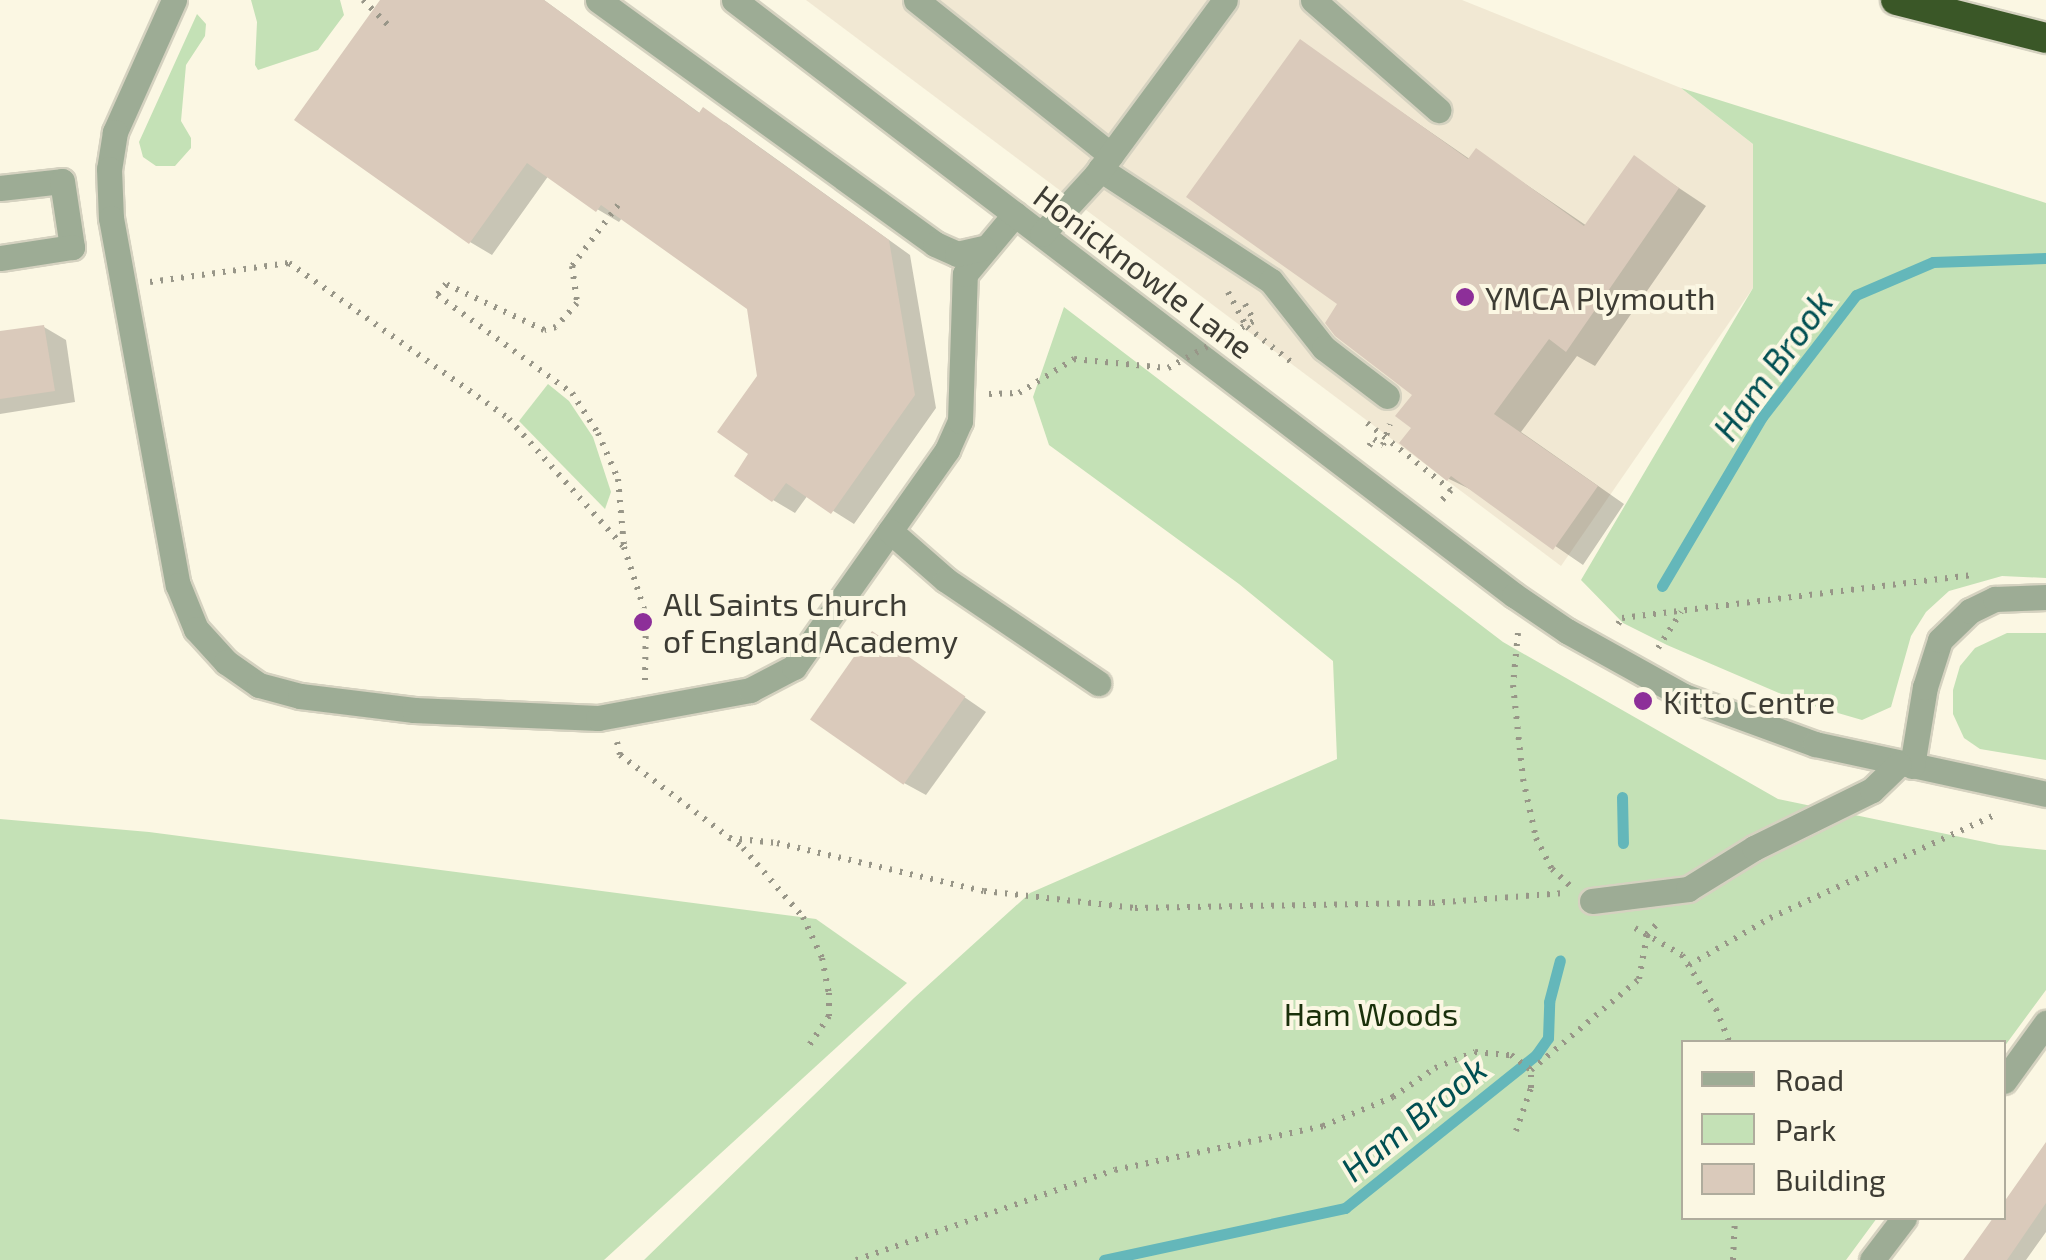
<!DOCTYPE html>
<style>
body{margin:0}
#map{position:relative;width:2046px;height:1260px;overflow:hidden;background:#fbf7e3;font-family:"Exo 2",sans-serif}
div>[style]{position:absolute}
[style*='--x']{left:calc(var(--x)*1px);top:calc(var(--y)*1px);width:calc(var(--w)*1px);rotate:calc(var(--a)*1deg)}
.industrial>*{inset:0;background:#f1e8d3}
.green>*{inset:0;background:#c4e1b6}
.shadow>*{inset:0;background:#0003}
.stream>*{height:11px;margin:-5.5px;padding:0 5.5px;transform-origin:5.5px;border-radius:5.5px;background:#64b7ba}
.building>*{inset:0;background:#dacabb;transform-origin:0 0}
.path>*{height:6px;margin-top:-3px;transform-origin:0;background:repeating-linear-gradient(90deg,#989688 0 2.5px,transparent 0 10.5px)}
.roads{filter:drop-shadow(2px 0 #d5d2c0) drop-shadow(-2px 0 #d5d2c0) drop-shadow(0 2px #d5d2c0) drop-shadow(0 -2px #d5d2c0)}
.minor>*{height:25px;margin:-12.5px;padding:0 12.5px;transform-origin:12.5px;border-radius:12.5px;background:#9dac95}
.highway>*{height:30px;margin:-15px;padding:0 15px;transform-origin:15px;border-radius:15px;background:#3a5727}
.path-bridge>*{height:6px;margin-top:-3px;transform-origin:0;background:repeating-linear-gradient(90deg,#989688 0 2.5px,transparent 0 10.5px)}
.dots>*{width:28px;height:28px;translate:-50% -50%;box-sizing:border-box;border:5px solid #fbf7e3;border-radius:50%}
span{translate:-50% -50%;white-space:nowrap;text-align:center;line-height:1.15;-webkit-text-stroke:8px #fbf7e3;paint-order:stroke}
.street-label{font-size:32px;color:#3d3c34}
.poi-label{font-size:32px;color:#3d3c34}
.left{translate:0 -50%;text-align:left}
.park-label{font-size:32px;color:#1a300b}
.water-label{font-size:35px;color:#004f52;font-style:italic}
.legend{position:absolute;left:1681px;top:1040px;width:325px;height:180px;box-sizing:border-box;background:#fbf7e3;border:2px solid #afac9d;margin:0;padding:12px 18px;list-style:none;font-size:30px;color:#3d3c34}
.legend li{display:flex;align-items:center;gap:20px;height:50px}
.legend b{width:50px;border:2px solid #afac9d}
</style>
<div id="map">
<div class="industrial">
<i style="clip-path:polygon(806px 0,1462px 0,1681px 88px,1753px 144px,1753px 288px,1561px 566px)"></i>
</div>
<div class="green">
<i style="clip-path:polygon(251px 0,340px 0,344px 15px,318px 50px,258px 70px,255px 65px,257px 22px)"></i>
<i style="clip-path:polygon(197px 14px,206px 24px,205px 36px,186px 65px,181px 121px,191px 138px,191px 148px,175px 166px,156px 166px,143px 157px,139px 142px)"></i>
<i style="clip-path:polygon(1681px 88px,2046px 203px,2046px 578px,2002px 576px,1949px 591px,1926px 612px,1911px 636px,1891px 707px,1862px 720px,1800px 702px,1667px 645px,1623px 623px,1581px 580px,1753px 288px,1753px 144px)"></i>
<i style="clip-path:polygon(1064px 307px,1503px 642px,1778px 799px,1999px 845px,2046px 850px,2046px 990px,2004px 1047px,2004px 1042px,1684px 1042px,1684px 1218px,1877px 1218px,1846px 1260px,644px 1260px,914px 998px,1030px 893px,1337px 759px,1333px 661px,1239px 584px,1049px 445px,1033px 397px)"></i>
<i style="clip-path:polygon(548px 384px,569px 401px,593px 437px,611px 492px,605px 509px,519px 421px)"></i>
<i style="clip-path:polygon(2007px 633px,2046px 633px,2046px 760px,1980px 749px,1964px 738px,1953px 714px,1953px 690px,1960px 666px,1975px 648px)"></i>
<i style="clip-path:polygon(0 819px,149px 832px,816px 919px,907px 983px,604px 1260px,0 1260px)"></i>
</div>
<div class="shadow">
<i style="clip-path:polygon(392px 0,544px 0,701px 114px,726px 123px,910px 255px,936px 408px,854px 524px,808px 495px,795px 513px,773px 500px,752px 454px,760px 376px,749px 308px,622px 218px,619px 222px,597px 209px,549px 175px,492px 255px,470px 242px)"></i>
<i style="clip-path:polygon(1300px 42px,1471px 160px,1477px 151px,1587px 226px,1634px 158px,1706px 206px,1595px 366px,1577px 356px,1521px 432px,1624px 504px,1583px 565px,1478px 493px,1449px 479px,1414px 427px,1416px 395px,1341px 304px)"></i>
<i style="clip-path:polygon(44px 327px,66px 340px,75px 402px,0 414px,0 334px)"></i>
<i style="clip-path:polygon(873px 634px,986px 712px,926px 795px,904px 783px)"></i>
<i style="clip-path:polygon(2046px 1146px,2046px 1232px,2026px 1260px,1966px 1260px,1996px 1218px,2004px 1218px,2004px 1207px)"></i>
</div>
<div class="stream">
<i style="--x:1662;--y:586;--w:196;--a:-59.4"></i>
<i style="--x:1762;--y:417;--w:154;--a:-52.4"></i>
<i style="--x:1856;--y:295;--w:84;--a:-23.2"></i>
<i style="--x:1933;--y:262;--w:113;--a:-2"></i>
<i style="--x:1622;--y:797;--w:46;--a:88.8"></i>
<i style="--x:1104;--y:1260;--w:247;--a:-12.2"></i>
<i style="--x:1345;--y:1208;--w:245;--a:-38.7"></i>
<i style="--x:1536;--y:1055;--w:21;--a:-55"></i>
<i style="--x:1548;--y:1038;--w:36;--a:-88"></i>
<i style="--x:1549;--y:1002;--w:43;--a:-75.3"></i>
</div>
<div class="building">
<i style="clip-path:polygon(380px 0,544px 0,699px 113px,703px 107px,889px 240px,915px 395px,831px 514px,786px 483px,772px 502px,734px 476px,748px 454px,717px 432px,757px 376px,747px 309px,601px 205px,596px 212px,527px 163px,469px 244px,294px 120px)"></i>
<i style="clip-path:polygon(1300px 39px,1468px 159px,1476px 148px,1584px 226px,1634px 155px,1679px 188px,1566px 352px,1549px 339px,1494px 414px,1598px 486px,1553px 550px,1451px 476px,1447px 481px,1399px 443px,1411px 428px,1395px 416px,1412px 395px,1335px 336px,1325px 323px,1337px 304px,1186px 197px)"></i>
<i style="clip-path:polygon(44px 325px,55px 391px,0 399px,0 331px)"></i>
<i style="left:872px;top:631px;width:114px;height:108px;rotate:35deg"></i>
<i style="clip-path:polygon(2046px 1142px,2046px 1203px,2007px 1260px,1963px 1260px,1993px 1218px,2004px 1218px,2004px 1202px)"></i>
</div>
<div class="path">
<i style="--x:363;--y:0;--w:35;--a:45"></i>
<i style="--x:618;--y:205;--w:76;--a:127"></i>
<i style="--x:572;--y:266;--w:37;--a:82"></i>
<i style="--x:577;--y:303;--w:32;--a:131"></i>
<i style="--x:556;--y:327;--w:12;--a:166"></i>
<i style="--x:544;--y:330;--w:108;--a:-154.9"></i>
<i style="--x:446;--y:284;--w:14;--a:129"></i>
<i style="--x:437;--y:295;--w:167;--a:36"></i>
<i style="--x:572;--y:393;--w:48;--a:57"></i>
<i style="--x:598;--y:433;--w:50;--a:66.5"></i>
<i style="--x:618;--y:479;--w:67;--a:84.9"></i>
<i style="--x:150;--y:282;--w:140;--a:-7.8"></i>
<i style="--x:289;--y:263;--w:270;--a:35.3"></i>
<i style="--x:509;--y:419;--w:172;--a:48.1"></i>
<i style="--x:624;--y:547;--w:71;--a:72.1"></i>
<i style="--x:646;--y:615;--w:65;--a:90.9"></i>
<i style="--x:1228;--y:292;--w:40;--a:62"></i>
<i style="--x:1247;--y:327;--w:61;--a:38.4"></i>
<i style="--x:1245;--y:304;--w:19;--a:62"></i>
<i style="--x:989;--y:394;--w:30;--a:-2"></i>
<i style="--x:1019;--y:393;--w:65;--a:-31.7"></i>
<i style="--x:1074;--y:359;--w:93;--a:5.5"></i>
<i style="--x:1367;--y:423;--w:107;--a:38.6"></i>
<i style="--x:1451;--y:490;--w:15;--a:132"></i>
<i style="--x:1369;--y:446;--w:9;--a:-54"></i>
<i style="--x:1374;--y:439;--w:11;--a:34"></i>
<i style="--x:1383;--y:445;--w:22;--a:-72"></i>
<i style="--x:1618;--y:624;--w:7;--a:-56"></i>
<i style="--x:1622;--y:618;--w:351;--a:-7"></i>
<i style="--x:1518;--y:633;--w:52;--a:95.5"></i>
<i style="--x:1513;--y:685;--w:95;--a:83.9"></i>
<i style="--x:1523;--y:779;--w:60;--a:77.6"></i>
<i style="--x:1536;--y:838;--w:35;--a:63"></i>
<i style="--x:1552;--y:869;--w:25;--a:43"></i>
<i style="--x:1658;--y:648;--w:43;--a:-57.4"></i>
<i style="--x:617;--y:742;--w:13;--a:77"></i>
<i style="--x:620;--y:755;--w:154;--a:37.1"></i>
<i style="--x:743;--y:848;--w:91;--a:49"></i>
<i style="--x:803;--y:917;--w:45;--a:65.1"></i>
<i style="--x:822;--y:958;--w:36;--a:79"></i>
<i style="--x:829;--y:993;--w:23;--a:90"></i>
<i style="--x:829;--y:1016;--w:41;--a:124.1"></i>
<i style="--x:729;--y:838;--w:48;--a:5.9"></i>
<i style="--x:777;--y:843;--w:212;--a:13.1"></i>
<i style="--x:984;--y:891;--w:152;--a:6.4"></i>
<i style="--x:1135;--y:908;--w:297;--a:-1"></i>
<i style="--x:1432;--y:903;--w:133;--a:-4.3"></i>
<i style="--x:1635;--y:928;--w:54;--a:29.9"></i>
<i style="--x:1682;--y:955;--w:64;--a:57.8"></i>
<i style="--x:1716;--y:1009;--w:35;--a:68"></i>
<i style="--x:1689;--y:965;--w:94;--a:-30.1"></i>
<i style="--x:1770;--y:918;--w:245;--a:-24.6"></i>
<i style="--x:1516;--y:1131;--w:46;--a:-70.8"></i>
<i style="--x:1531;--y:1088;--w:18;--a:-90"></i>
<i style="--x:1531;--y:1070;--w:141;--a:-40.1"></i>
<i style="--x:1639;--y:979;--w:45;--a:-79.7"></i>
<i style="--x:1647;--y:935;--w:15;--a:-48"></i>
<i style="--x:856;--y:1260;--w:274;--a:-19.2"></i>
<i style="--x:1115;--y:1170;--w:213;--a:-11.9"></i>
<i style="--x:1323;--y:1126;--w:76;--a:-22.5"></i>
<i style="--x:1393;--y:1097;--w:51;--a:-34.6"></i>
<i style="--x:1435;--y:1068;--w:43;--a:-21.8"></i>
<i style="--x:1475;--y:1052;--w:36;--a:5"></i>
<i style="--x:1511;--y:1055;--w:25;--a:37"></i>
<i style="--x:1733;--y:1260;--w:42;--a:-87.3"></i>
</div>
<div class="roads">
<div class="minor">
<i style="--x:174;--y:0;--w:145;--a:114.1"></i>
<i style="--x:115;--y:132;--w:37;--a:99"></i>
<i style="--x:109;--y:169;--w:49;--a:87.7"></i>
<i style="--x:111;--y:218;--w:373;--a:79.7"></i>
<i style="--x:178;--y:585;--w:48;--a:67.8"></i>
<i style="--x:196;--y:629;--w:45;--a:47.7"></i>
<i style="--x:226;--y:662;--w:40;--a:34.9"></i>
<i style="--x:259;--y:685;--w:42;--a:15"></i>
<i style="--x:300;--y:696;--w:115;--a:7"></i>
<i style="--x:414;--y:710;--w:184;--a:2.5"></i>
<i style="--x:598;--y:718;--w:155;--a:-10.4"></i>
<i style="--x:750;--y:690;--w:50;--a:-27.6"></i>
<i style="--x:794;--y:667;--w:266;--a:-54.8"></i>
<i style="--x:947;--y:450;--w:32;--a:-66"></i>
<i style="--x:960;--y:421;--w:147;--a:-88.1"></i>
<i style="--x:965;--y:274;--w:78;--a:-50.2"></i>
<i style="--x:598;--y:0;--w:416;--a:35.9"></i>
<i style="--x:935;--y:244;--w:24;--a:24"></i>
<i style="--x:957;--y:254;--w:27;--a:-13"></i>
<i style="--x:734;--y:0;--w:981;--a:37.34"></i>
<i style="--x:1514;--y:595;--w:64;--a:34.2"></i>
<i style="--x:1567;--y:631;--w:134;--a:29.1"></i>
<i style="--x:1684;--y:696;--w:140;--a:20.1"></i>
<i style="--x:1815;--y:744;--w:236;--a:12.2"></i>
<i style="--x:916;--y:0;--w:249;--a:38.5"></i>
<i style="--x:1313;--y:0;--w:167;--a:41.3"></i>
<i style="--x:1100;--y:169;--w:204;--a:33.2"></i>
<i style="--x:1271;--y:281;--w:85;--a:51.7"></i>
<i style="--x:1324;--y:348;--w:79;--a:37.3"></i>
<i style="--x:0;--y:188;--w:62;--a:-6.4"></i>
<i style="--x:62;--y:181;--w:67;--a:81.4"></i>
<i style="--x:72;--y:247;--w:73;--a:171.3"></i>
<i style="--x:1042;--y:234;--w:80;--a:-47.5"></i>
<i style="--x:1096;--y:175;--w:217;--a:-53.6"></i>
<i style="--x:890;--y:531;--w:74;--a:41.2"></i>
<i style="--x:946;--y:580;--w:184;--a:34.1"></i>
<i style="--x:1912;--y:766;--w:80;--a:-80.7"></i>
<i style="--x:1925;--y:687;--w:49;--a:-72.3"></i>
<i style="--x:1940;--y:640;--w:42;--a:-44"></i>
<i style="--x:1970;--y:611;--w:28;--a:-26"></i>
<i style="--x:1995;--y:599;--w:51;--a:-2.2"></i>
<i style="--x:1592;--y:901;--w:97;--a:-7.1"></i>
<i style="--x:1688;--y:889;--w:78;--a:-31.8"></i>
<i style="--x:1754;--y:848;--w:131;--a:-26.2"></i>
<i style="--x:1872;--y:790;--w:37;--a:-44"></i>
<i style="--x:2004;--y:1081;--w:72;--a:-54.1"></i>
<i style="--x:1872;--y:1260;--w:53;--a:-52.7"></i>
</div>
<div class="highway">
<i style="--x:1896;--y:0;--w:155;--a:14.2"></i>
</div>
</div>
<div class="path-bridge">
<i style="--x:1168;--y:368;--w:98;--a:-28.7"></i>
</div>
<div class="dots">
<i style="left:1465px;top:297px;background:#8d2f99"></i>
<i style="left:643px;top:622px;background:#8d2f99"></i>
<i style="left:1643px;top:701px;background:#8d2f99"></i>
</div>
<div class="street-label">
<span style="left:1144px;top:271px;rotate:37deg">Honicknowle Lane</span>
</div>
<div class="poi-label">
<span class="left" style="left:1485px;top:297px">YMCA Plymouth</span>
<span class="left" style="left:663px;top:622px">All Saints Church<br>of England Academy</span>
<span class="left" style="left:1663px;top:701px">Kitto Centre</span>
</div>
<div class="park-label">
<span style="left:1371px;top:1013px">Ham Woods</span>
</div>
<div class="water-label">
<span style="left:1772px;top:365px;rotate:-54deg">Ham Brook</span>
<span style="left:1413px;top:1118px;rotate:-39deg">Ham Brook</span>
</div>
<ul class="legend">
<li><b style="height:12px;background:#9dac95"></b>Road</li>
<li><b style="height:28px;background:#c4e1b6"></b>Park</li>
<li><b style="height:28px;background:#dacabb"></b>Building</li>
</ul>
</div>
